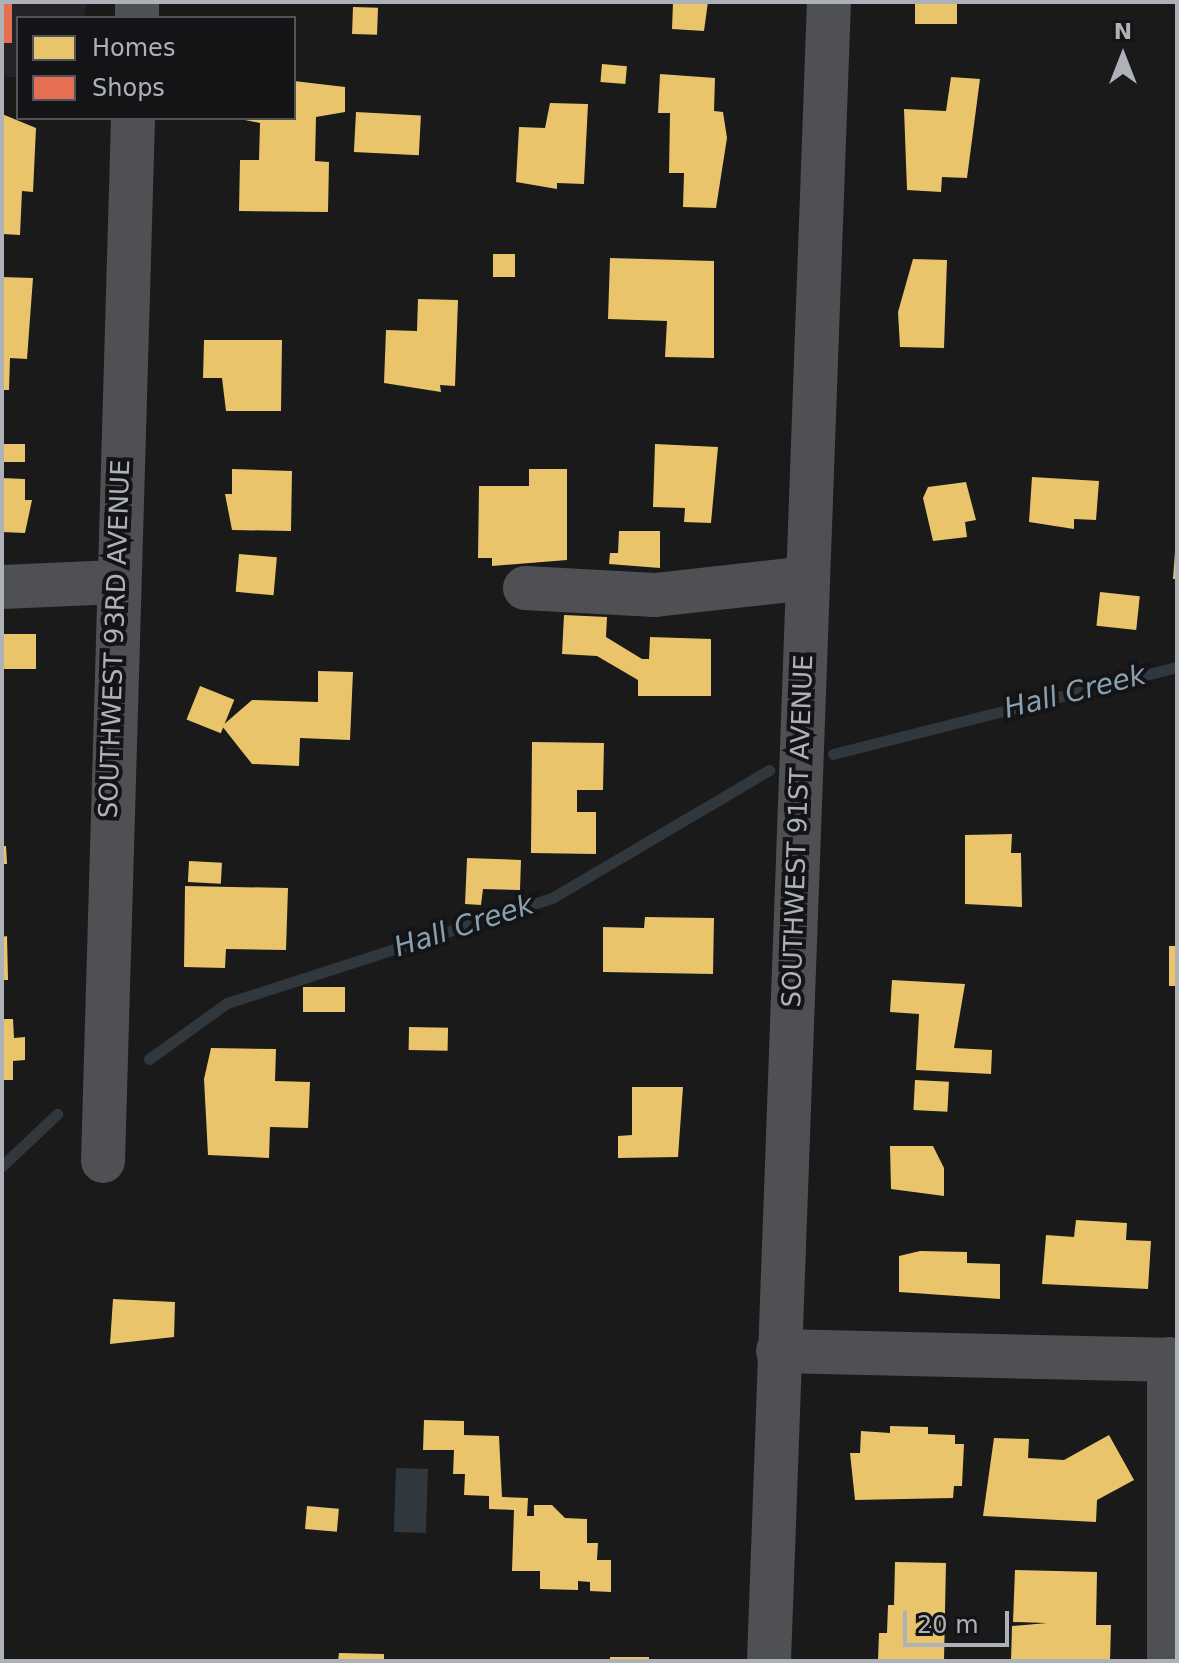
<!DOCTYPE html>
<style>
body{margin:0}
#map{position:relative;width:1179px;height:1663px;overflow:hidden;background:#1a1a1a;font-family:"DejaVu Sans",sans-serif}
div>[style]{position:absolute}
[style*='--x']{left:calc(var(--x)*1px);top:calc(var(--y)*1px);width:calc(var(--w)*1px);rotate:calc(var(--a)*1deg)}
.built>*{inset:0;background:#242426}
.water>*{inset:0;background:#30383d;transform-origin:0 0}
.homes>*{inset:0;background:#e9c46a;transform-origin:0 0}
.shops>*{inset:0;background:#e76f51;transform-origin:0 0}
.stream>*{height:11px;margin:-5.5px;padding:0 5.5px;transform-origin:5.5px;border-radius:5.5px;background:#30383d}
.minor>*{height:44px;margin:-22px;padding:0 22px;transform-origin:22px;border-radius:22px;background:#4f5053}
span{translate:-50% -50%;white-space:nowrap;text-align:center;line-height:1.15;-webkit-text-stroke:8px #141416;paint-order:stroke}
.street-label{font-size:26px;color:#adb2b9}
.water-label{font-size:28px;color:#87a1b1;font-style:italic}
.frame{position:absolute;inset:0;border:4px solid #adb2b9;pointer-events:none}
.legend{position:absolute;left:16px;top:16px;width:280px;height:104px;box-sizing:border-box;background:#141416;border:2px solid #515357;margin:0;padding:10px 14px;list-style:none;font-size:24px;color:#adb2b9}
.legend li{display:flex;align-items:center;gap:16px;height:40px}
.legend b{width:40px;border:2px solid #515357}
.north{position:absolute;left:1083px;top:16px;width:80px;height:80px;-webkit-text-stroke:6px #141416;paint-order:stroke;rotate:0deg;font-size:22px;font-weight:700;line-height:32px;text-align:center;color:#adb2b9}
.north::after{content:'';display:block;margin:auto;width:28px;height:36px;background:#adb2b9;clip-path:polygon(50% 0,100% 100%,50% 72%,0 100%)}
.scale{position:absolute;left:903px;top:1611px;width:106px;height:36px;box-sizing:border-box;border:4px solid #adb2b9;border-top:0;padding-left:10px;font-size:24px;line-height:28px;white-space:nowrap;color:#adb2b9;-webkit-text-stroke:6px #141416;paint-order:stroke}
</style>
<div id="map">
<div class="built">
<i style="clip-path:polygon(2px 2px,86px 2px,85px 18px,18px 18px,18px 77px,2px 77px)"></i>
</div>
<div class="water">
<i style="left:396px;top:1468px;width:32px;height:64px;rotate:2deg"></i>
</div>
<div class="homes">
<i style="clip-path:polygon(673px 2px,708px 2px,704px 31px,672px 29px)"></i>
<i style="left:915px;top:2px;width:42px;height:22px"></i>
<i style="left:353px;top:7px;width:25px;height:27px;rotate:2deg"></i>
<i style="left:602px;top:64px;width:25px;height:18px;rotate:5deg"></i>
<i style="clip-path:polygon(660px 74px,715px 78px,714px 111px,723px 112px,727px 138px,716px 208px,683px 207px,684px 173px,669px 173px,670px 113px,658px 113px)"></i>
<i style="clip-path:polygon(951px 77px,980px 79px,967px 178px,942px 177px,941px 192px,907px 190px,904px 109px,946px 111px)"></i>
<i style="clip-path:polygon(294px 81px,345px 87px,345px 112px,316px 117px,315px 161px,329px 162px,328px 212px,239px 211px,240px 160px,259px 160px,260px 123px,235px 118px,294px 118px)"></i>
<i style="clip-path:polygon(550px 103px,588px 104px,584px 184px,557px 183px,557px 189px,516px 182px,519px 127px,545px 128px)"></i>
<i style="left:356px;top:112px;width:65px;height:40px;rotate:3deg"></i>
<i style="clip-path:polygon(2px 114px,36px 128px,33px 192px,22px 191px,20px 235px,2px 234px)"></i>
<i style="left:515px;top:254px;width:23px;height:22px;rotate:90deg"></i>
<i style="clip-path:polygon(610px 258px,714px 261px,714px 358px,665px 357px,667px 321px,608px 319px)"></i>
<i style="clip-path:polygon(913px 259px,947px 260px,944px 348px,900px 347px,898px 312px)"></i>
<i style="clip-path:polygon(2px 277px,33px 278px,27px 359px,10px 358px,9px 390px,2px 390px)"></i>
<i style="clip-path:polygon(418px 299px,458px 300px,455px 386px,440px 385px,441px 392px,384px 383px,386px 330px,417px 331px)"></i>
<i style="clip-path:polygon(204px 340px,282px 340px,281px 411px,226px 411px,222px 378px,203px 378px)"></i>
<i style="left:2px;top:444px;width:23px;height:18px"></i>
<i style="clip-path:polygon(655px 444px,718px 447px,711px 523px,684px 522px,685px 508px,653px 507px)"></i>
<i style="clip-path:polygon(232px 469px,292px 471px,291px 531px,232px 530px,225px 494px,232px 494px)"></i>
<i style="clip-path:polygon(529px 469px,567px 469px,567px 560px,492px 566px,492px 558px,478px 558px,479px 486px,529px 486px)"></i>
<i style="clip-path:polygon(1032px 477px,1099px 481px,1096px 520px,1074px 519px,1074px 529px,1029px 522px)"></i>
<i style="clip-path:polygon(2px 478px,25px 479px,25px 500px,32px 500px,25px 533px,2px 532px)"></i>
<i style="clip-path:polygon(966px 482px,976px 520px,965px 522px,967px 537px,933px 541px,923px 498px,928px 487px)"></i>
<i style="clip-path:polygon(619px 531px,660px 531px,660px 568px,609px 564px,610px 553px,618px 553px)"></i>
<i style="clip-path:polygon(1175px 552px,1177px 552px,1177px 579px,1173px 579px)"></i>
<i style="left:239px;top:554px;width:38px;height:38px;rotate:5deg"></i>
<i style="left:1100px;top:592px;width:40px;height:34px;rotate:6deg"></i>
<i style="clip-path:polygon(564px 615px,607px 617px,606px 637px,642px 659px,649px 659px,650px 637px,711px 639px,711px 696px,638px 696px,638px 680px,597px 656px,562px 654px)"></i>
<i style="left:2px;top:634px;width:34px;height:35px"></i>
<i style="clip-path:polygon(318px 671px,353px 672px,350px 740px,300px 738px,299px 766px,252px 764px,222px 726px,252px 700px,318px 702px)"></i>
<i style="left:200px;top:686px;width:37px;height:36px;rotate:22deg"></i>
<i style="clip-path:polygon(532px 742px,604px 743px,603px 790px,577px 790px,577px 812px,596px 812px,596px 854px,531px 853px)"></i>
<i style="clip-path:polygon(1012px 834px,1011px 853px,1021px 853px,1022px 907px,965px 904px,965px 835px)"></i>
<i style="clip-path:polygon(2px 846px,6px 846px,7px 864px,2px 864px)"></i>
<i style="clip-path:polygon(467px 858px,521px 860px,520px 890px,483px 889px,481px 905px,465px 904px)"></i>
<i style="left:189px;top:861px;width:33px;height:21px;rotate:3deg"></i>
<i style="clip-path:polygon(185px 886px,288px 888px,286px 950px,226px 949px,225px 968px,184px 967px)"></i>
<i style="clip-path:polygon(645px 917px,714px 918px,713px 974px,603px 972px,603px 927px,644px 928px)"></i>
<i style="clip-path:polygon(7px 936px,8px 980px,2px 980px,2px 937px)"></i>
<i style="left:1169px;top:946px;width:8px;height:40px"></i>
<i style="clip-path:polygon(892px 980px,965px 984px,954px 1048px,992px 1050px,991px 1074px,916px 1070px,919px 1014px,890px 1012px)"></i>
<i style="left:303px;top:987px;width:42px;height:25px"></i>
<i style="clip-path:polygon(2px 1019px,13px 1019px,14px 1038px,25px 1037px,25px 1060px,13px 1061px,13px 1080px,2px 1080px)"></i>
<i style="left:409px;top:1027px;width:39px;height:23px;rotate:1deg"></i>
<i style="clip-path:polygon(211px 1048px,276px 1049px,275px 1081px,310px 1082px,308px 1128px,270px 1127px,269px 1158px,208px 1155px,204px 1079px)"></i>
<i style="left:915px;top:1080px;width:34px;height:30px;rotate:3deg"></i>
<i style="clip-path:polygon(632px 1087px,683px 1087px,678px 1157px,618px 1158px,618px 1136px,632px 1135px)"></i>
<i style="clip-path:polygon(890px 1146px,933px 1146px,944px 1168px,944px 1196px,891px 1189px)"></i>
<i style="clip-path:polygon(1076px 1220px,1127px 1223px,1126px 1240px,1151px 1241px,1148px 1289px,1042px 1284px,1046px 1235px,1074px 1237px)"></i>
<i style="clip-path:polygon(920px 1251px,967px 1252px,967px 1263px,1000px 1264px,1000px 1299px,899px 1292px,899px 1256px)"></i>
<i style="clip-path:polygon(113px 1299px,175px 1302px,174px 1337px,110px 1344px)"></i>
<i style="clip-path:polygon(424px 1420px,464px 1421px,464px 1435px,499px 1436px,502px 1497px,528px 1498px,527px 1516px,534px 1516px,534px 1505px,552px 1505px,565px 1518px,587px 1519px,587px 1543px,598px 1543px,597px 1560px,611px 1560px,611px 1592px,590px 1591px,590px 1582px,578px 1581px,578px 1590px,540px 1589px,540px 1571px,512px 1571px,514px 1510px,489px 1509px,489px 1496px,464px 1495px,465px 1474px,453px 1474px,454px 1450px,423px 1450px)"></i>
<i style="clip-path:polygon(890px 1426px,928px 1427px,928px 1434px,955px 1435px,955px 1444px,964px 1444px,962px 1486px,954px 1486px,953px 1498px,855px 1500px,850px 1453px,860px 1453px,861px 1431px,890px 1433px)"></i>
<i style="clip-path:polygon(1109px 1435px,1134px 1480px,1097px 1500px,1096px 1522px,983px 1516px,994px 1438px,1029px 1439px,1028px 1458px,1064px 1460px)"></i>
<i style="left:307px;top:1506px;width:32px;height:23px;rotate:5deg"></i>
<i style="clip-path:polygon(895px 1562px,946px 1563px,944px 1661px,878px 1661px,879px 1633px,887px 1633px,888px 1605px,894px 1605px)"></i>
<i style="clip-path:polygon(1015px 1570px,1097px 1572px,1096px 1625px,1111px 1625px,1110px 1661px,1011px 1661px,1012px 1626px,1047px 1623px,1013px 1622px)"></i>
<i style="clip-path:polygon(339px 1653px,384px 1654px,384px 1661px,338px 1661px)"></i>
<i style="left:610px;top:1657px;width:39px;height:4px"></i>
</div>
<div class="shops">
<i style="left:2px;top:2px;width:10px;height:41px"></i>
</div>
<div class="stream">
<i style="--x:833;--y:754;--w:355;--a:-14.2"></i>
<i style="--x:149;--y:1059;--w:96;--a:-35.7"></i>
<i style="--x:227;--y:1003;--w:342;--a:-17.9"></i>
<i style="--x:552;--y:898;--w:252;--a:-30.5"></i>
<i style="--x:2;--y:1166;--w:76;--a:-43.4"></i>
</div>
<div class="minor">
<i style="--x:137;--y:18;--w:16;--a:-90"></i>
<i style="--x:2;--y:587;--w:115;--a:-2.5"></i>
<i style="--x:525;--y:588;--w:130;--a:3.1"></i>
<i style="--x:655;--y:595;--w:154;--a:-6.3"></i>
<i style="--x:103;--y:1161;--w:1043;--a:-88.35"></i>
<i style="--x:778;--y:1351;--w:399;--a:1.3"></i>
<i style="--x:1169;--y:1359;--w:302;--a:90"></i>
<i style="--x:769;--y:1661;--w:1660;--a:-87.93"></i>
</div>
<div class="street-label">
<span style="left:115px;top:639px;rotate:-88deg">SOUTHWEST 93RD AVENUE</span>
<span style="left:798px;top:831px;rotate:-88deg">SOUTHWEST 91ST AVENUE</span>
</div>
<div class="water-label">
<span style="left:1075px;top:692px;rotate:-14deg">Hall Creek</span>
<span style="left:464px;top:926px;rotate:-18deg">Hall Creek</span>
</div>
<div class="frame"></div>
<ul class="legend">
<li><b style="height:22px;background:#e9c46a"></b>Homes</li>
<li><b style="height:22px;background:#e76f51"></b>Shops</li>
</ul>
<div class="north">N</div>
<div class="scale">20 m</div>
</div>
